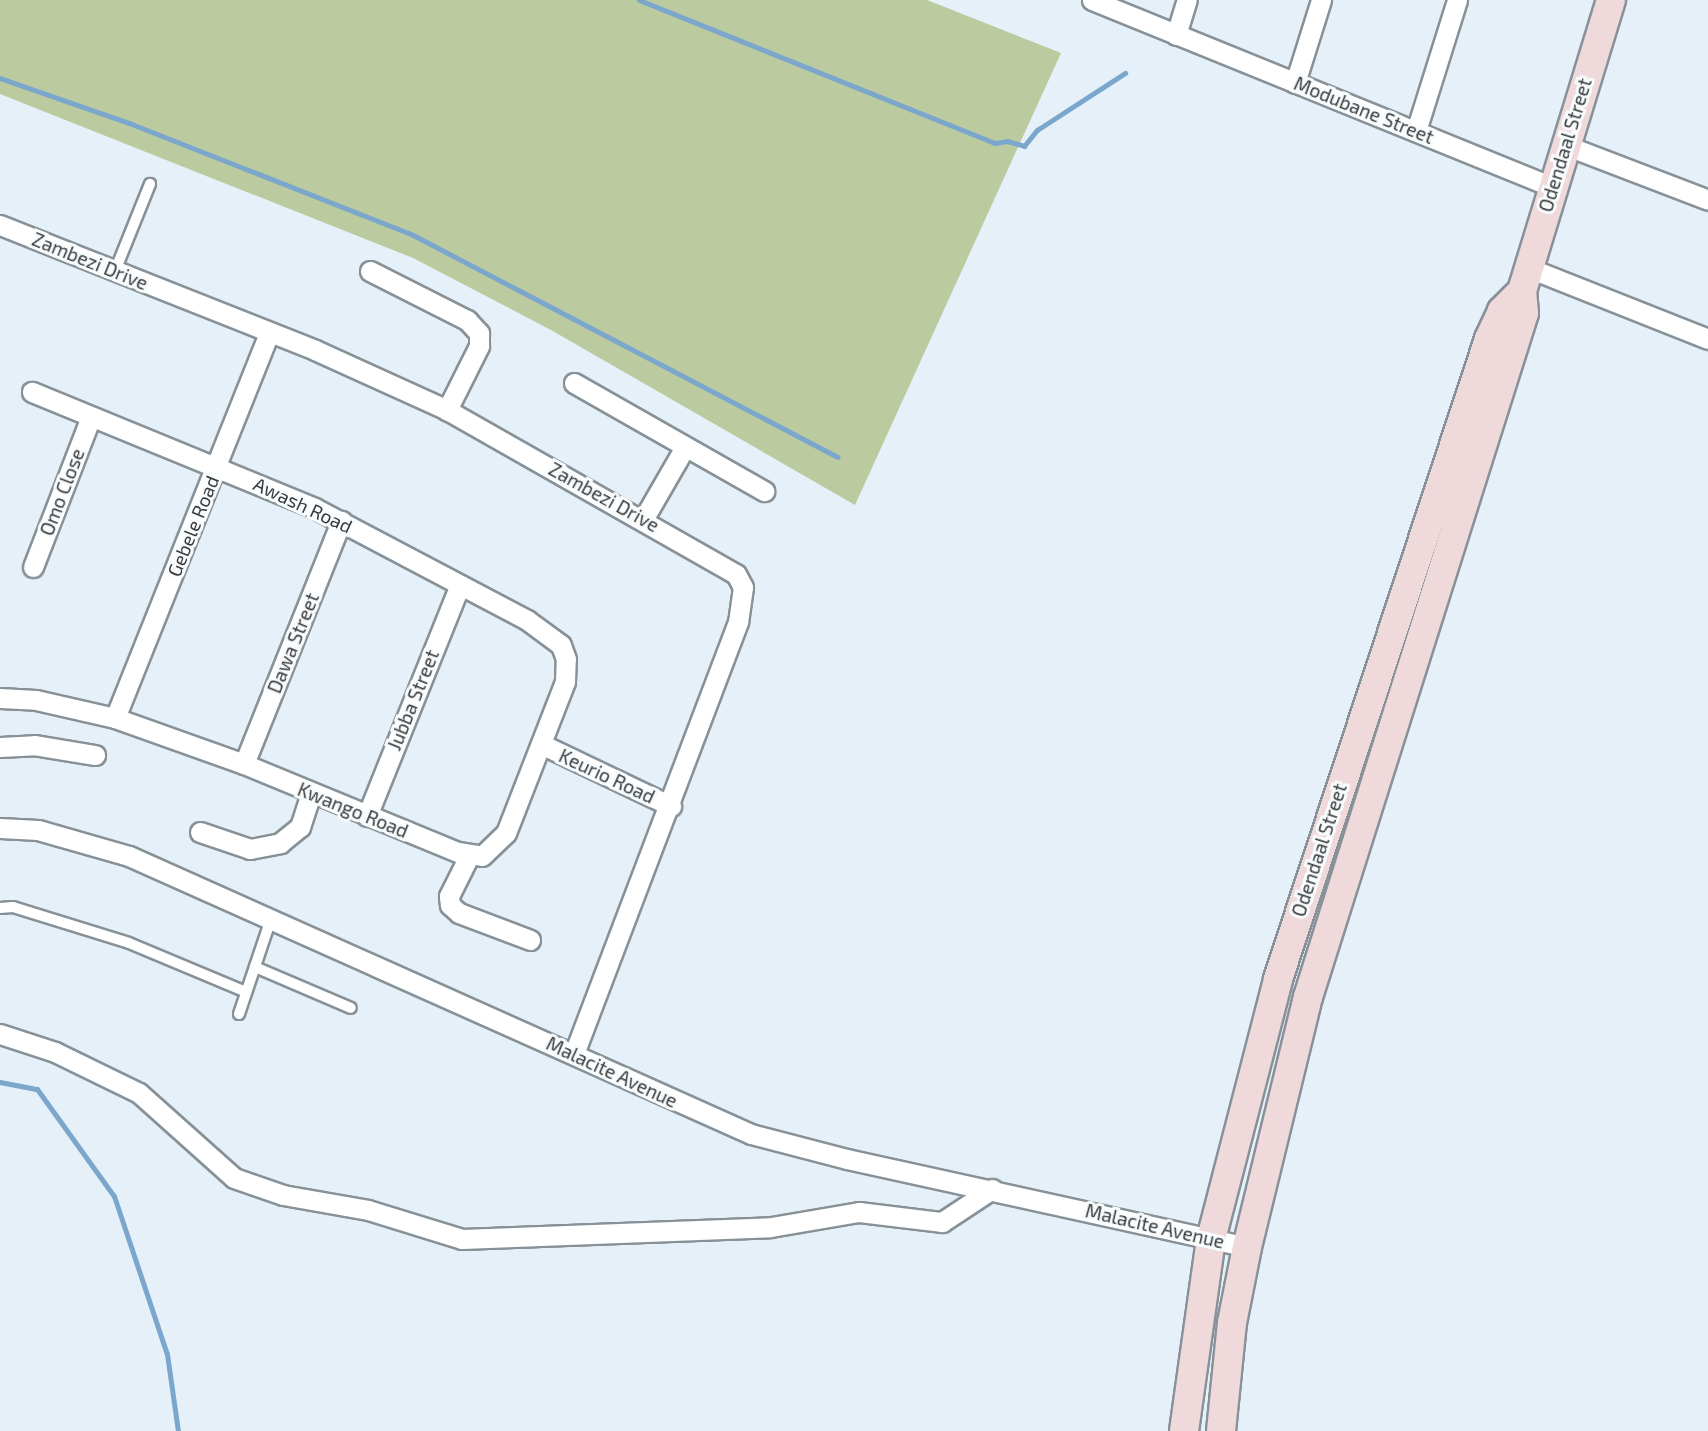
<!DOCTYPE html>
<style>
body{margin:0}
#map{position:relative;width:1708px;height:1431px;overflow:hidden;background:#e5f0f8;font-family:"Exo 2",sans-serif}
div>[style]{position:absolute}
[style*='--x']{left:calc(var(--x)*1px);top:calc(var(--y)*1px);width:calc(var(--w)*1px);rotate:calc(var(--a)*1deg)}
.green>*{inset:0;background:#bccaa0}
.stream>*{height:5px;margin:-2.5px;padding:0 2.5px;transform-origin:2.5px;border-radius:2.5px;background:#7ba7cd}
.roads{filter:drop-shadow(2px 0 #879198) drop-shadow(-2px 0 #879198) drop-shadow(0 2px #879198) drop-shadow(0 -2px #879198)}
.lane>*{height:10px;margin:-5px;padding:0 5px;transform-origin:5px;border-radius:5px;background:#fff}
.street>*{height:19px;margin:-9.5px;padding:0 9.5px;transform-origin:9.5px;border-radius:9.5px;background:#fff}
.secondary>*{height:28px;margin:-14px;padding:0 14px;transform-origin:14px;border-radius:14px;background:#f0d9db}
span{translate:-50% -50%;white-space:nowrap;text-align:center;line-height:1.15;-webkit-text-stroke:6px #f9fcfd;paint-order:stroke}
.street-label{font-size:19px;color:#373b3e}
</style>
<div id="map">
<div class="green">
<i style="clip-path:polygon(0 0,927px 0,1061px 53px,855px 505px,551px 330px,413px 258px,0 94px)"></i>
</div>
<div class="stream">
<i style="--x:639;--y:0;--w:384;--a:21.9"></i>
<i style="--x:995;--y:143;--w:12;--a:-9"></i>
<i style="--x:1007;--y:141;--w:18;--a:16"></i>
<i style="--x:1024;--y:146;--w:21;--a:-51"></i>
<i style="--x:1037;--y:130;--w:105;--a:-32.9"></i>
<i style="--x:0;--y:78;--w:137;--a:19.2"></i>
<i style="--x:129;--y:123;--w:305;--a:21.5"></i>
<i style="--x:413;--y:235;--w:479;--a:27.6"></i>
<i style="--x:0;--y:1082;--w:38;--a:11"></i>
<i style="--x:37;--y:1089;--w:132;--a:54.3"></i>
<i style="--x:114;--y:1196;--w:167;--a:71.5"></i>
<i style="--x:167;--y:1354;--w:78;--a:81.9"></i>
</div>
<div class="roads">
<div class="lane">
<i style="--x:115;--y:271;--w:94;--a:-68.1"></i>
<i style="--x:0;--y:908;--w:13;--a:-4"></i>
<i style="--x:13;--y:907;--w:121;--a:17.2"></i>
<i style="--x:129;--y:943;--w:127;--a:22.7"></i>
<i style="--x:255;--y:967;--w:104;--a:23.1"></i>
<i style="--x:239;--y:1014;--w:100;--a:-71.4"></i>
</div>
<div class="street">
<i style="--x:1092;--y:0;--w:497;--a:22.1"></i>
<i style="--x:1176;--y:35;--w:37;--a:-73"></i>
<i style="--x:1295;--y:83;--w:87;--a:-72.6"></i>
<i style="--x:1416;--y:131;--w:137;--a:-72.6"></i>
<i style="--x:1565;--y:145;--w:153;--a:21"></i>
<i style="--x:0;--y:225;--w:339;--a:21.6"></i>
<i style="--x:315;--y:350;--w:145;--a:24.4"></i>
<i style="--x:447;--y:410;--w:332;--a:29.6"></i>
<i style="--x:736;--y:574;--w:15;--a:62"></i>
<i style="--x:743;--y:587;--w:35;--a:98"></i>
<i style="--x:738;--y:622;--w:461;--a:110.8"></i>
<i style="--x:1529;--y:268;--w:193;--a:21.6"></i>
<i style="--x:370;--y:271;--w:109;--a:26.8"></i>
<i style="--x:467;--y:320;--w:18;--a:47"></i>
<i style="--x:479;--y:333;--w:13;--a:90"></i>
<i style="--x:479;--y:346;--w:72;--a:116.6"></i>
<i style="--x:574;--y:383;--w:219;--a:29.6"></i>
<i style="--x:644;--y:518;--w:82;--a:-60"></i>
<i style="--x:33;--y:567;--w:161;--a:-68.9"></i>
<i style="--x:0;--y:698;--w:36;--a:3"></i>
<i style="--x:36;--y:700;--w:81;--a:12.8"></i>
<i style="--x:115;--y:718;--w:137;--a:19.6"></i>
<i style="--x:244;--y:764;--w:231;--a:22.4"></i>
<i style="--x:458;--y:852;--w:24;--a:9"></i>
<i style="--x:482;--y:856;--w:33;--a:-44"></i>
<i style="--x:506;--y:833;--w:162;--a:-68.7"></i>
<i style="--x:565;--y:682;--w:23;--a:-88"></i>
<i style="--x:566;--y:659;--w:15;--a:-110"></i>
<i style="--x:561;--y:645;--w:42;--a:-143.7"></i>
<i style="--x:527;--y:620;--w:240;--a:-152.2"></i>
<i style="--x:315;--y:508;--w:306;--a:-157.7"></i>
<i style="--x:115;--y:718;--w:415;--a:-68.2"></i>
<i style="--x:543;--y:745;--w:142;--a:25.5"></i>
<i style="--x:0;--y:747;--w:34;--a:-3"></i>
<i style="--x:34;--y:745;--w:62;--a:9.3"></i>
<i style="--x:244;--y:764;--w:262;--a:-68.2"></i>
<i style="--x:367;--y:816;--w:249;--a:-68.1"></i>
<i style="--x:0;--y:828;--w:38;--a:3"></i>
<i style="--x:38;--y:830;--w:95;--a:15.9"></i>
<i style="--x:129;--y:856;--w:681;--a:24.08"></i>
<i style="--x:751;--y:1134;--w:99;--a:14.6"></i>
<i style="--x:847;--y:1159;--w:410;--a:12.4"></i>
<i style="--x:200;--y:832;--w:53;--a:18.8"></i>
<i style="--x:250;--y:849;--w:31;--a:-11"></i>
<i style="--x:280;--y:843;--w:26;--a:-39"></i>
<i style="--x:300;--y:827;--w:35;--a:-72"></i>
<i style="--x:469;--y:856;--w:45;--a:116.6"></i>
<i style="--x:449;--y:896;--w:9;--a:84"></i>
<i style="--x:450;--y:905;--w:12;--a:42"></i>
<i style="--x:459;--y:913;--w:76;--a:20.8"></i>
<i style="--x:0;--y:1034;--w:58;--a:18.1"></i>
<i style="--x:55;--y:1052;--w:93;--a:26"></i>
<i style="--x:139;--y:1093;--w:127;--a:41.8"></i>
<i style="--x:234;--y:1178;--w:52;--a:19.1"></i>
<i style="--x:283;--y:1195;--w:86;--a:10"></i>
<i style="--x:368;--y:1210;--w:98;--a:17.1"></i>
<i style="--x:462;--y:1239;--w:309;--a:-2.2"></i>
<i style="--x:771;--y:1227;--w:89;--a:-9.7"></i>
<i style="--x:859;--y:1212;--w:84;--a:6.9"></i>
<i style="--x:942;--y:1222;--w:60;--a:-33.4"></i>
</div>
<div class="secondary">
<i style="--x:1184;--y:1431;--w:194;--a:-82"></i>
<i style="--x:1211;--y:1239;--w:268;--a:-75.5"></i>
<i style="--x:1278;--y:979;--w:674;--a:-71.75"></i>
<i style="--x:1489;--y:339;--w:31;--a:-65"></i>
<i style="--x:1502;--y:311;--w:28;--a:-45"></i>
<i style="--x:1221;--y:1431;--w:109;--a:-84.2"></i>
<i style="--x:1232;--y:1323;--w:77;--a:-78.8"></i>
<i style="--x:1247;--y:1247;--w:257;--a:-76.3"></i>
<i style="--x:1308;--y:997;--w:717;--a:-72.47"></i>
<i style="--x:1524;--y:313;--w:22;--a:-95"></i>
<i style="--x:1522;--y:291;--w:304;--a:-73"></i>
</div>
</div>
<div class="street-label">
<span style="left:1364px;top:110px;rotate:22deg">Modubane Street</span>
<span style="left:1565px;top:145px;rotate:-73deg">Odendaal Street</span>
<span style="left:90px;top:261px;rotate:22deg">Zambezi Drive</span>
<span style="left:62px;top:492px;rotate:-69deg">Omo Close</span>
<span style="left:604px;top:497px;rotate:29deg">Zambezi Drive</span>
<span style="left:303px;top:505px;rotate:25deg">Awash Road</span>
<span style="left:193px;top:526px;rotate:-68deg">Gebele Road</span>
<span style="left:293px;top:643px;rotate:-68deg">Dawa Street</span>
<span style="left:413px;top:700px;rotate:-68deg">Jubba Street</span>
<span style="left:607px;top:776px;rotate:25deg">Keurio Road</span>
<span style="left:353px;top:810px;rotate:22deg">Kwango Road</span>
<span style="left:1319px;top:850px;rotate:-72deg">Odendaal Street</span>
<span style="left:612px;top:1072px;rotate:25deg">Malacite Avenue</span>
<span style="left:1155px;top:1226px;rotate:13deg">Malacite Avenue</span>
</div>
</div>
